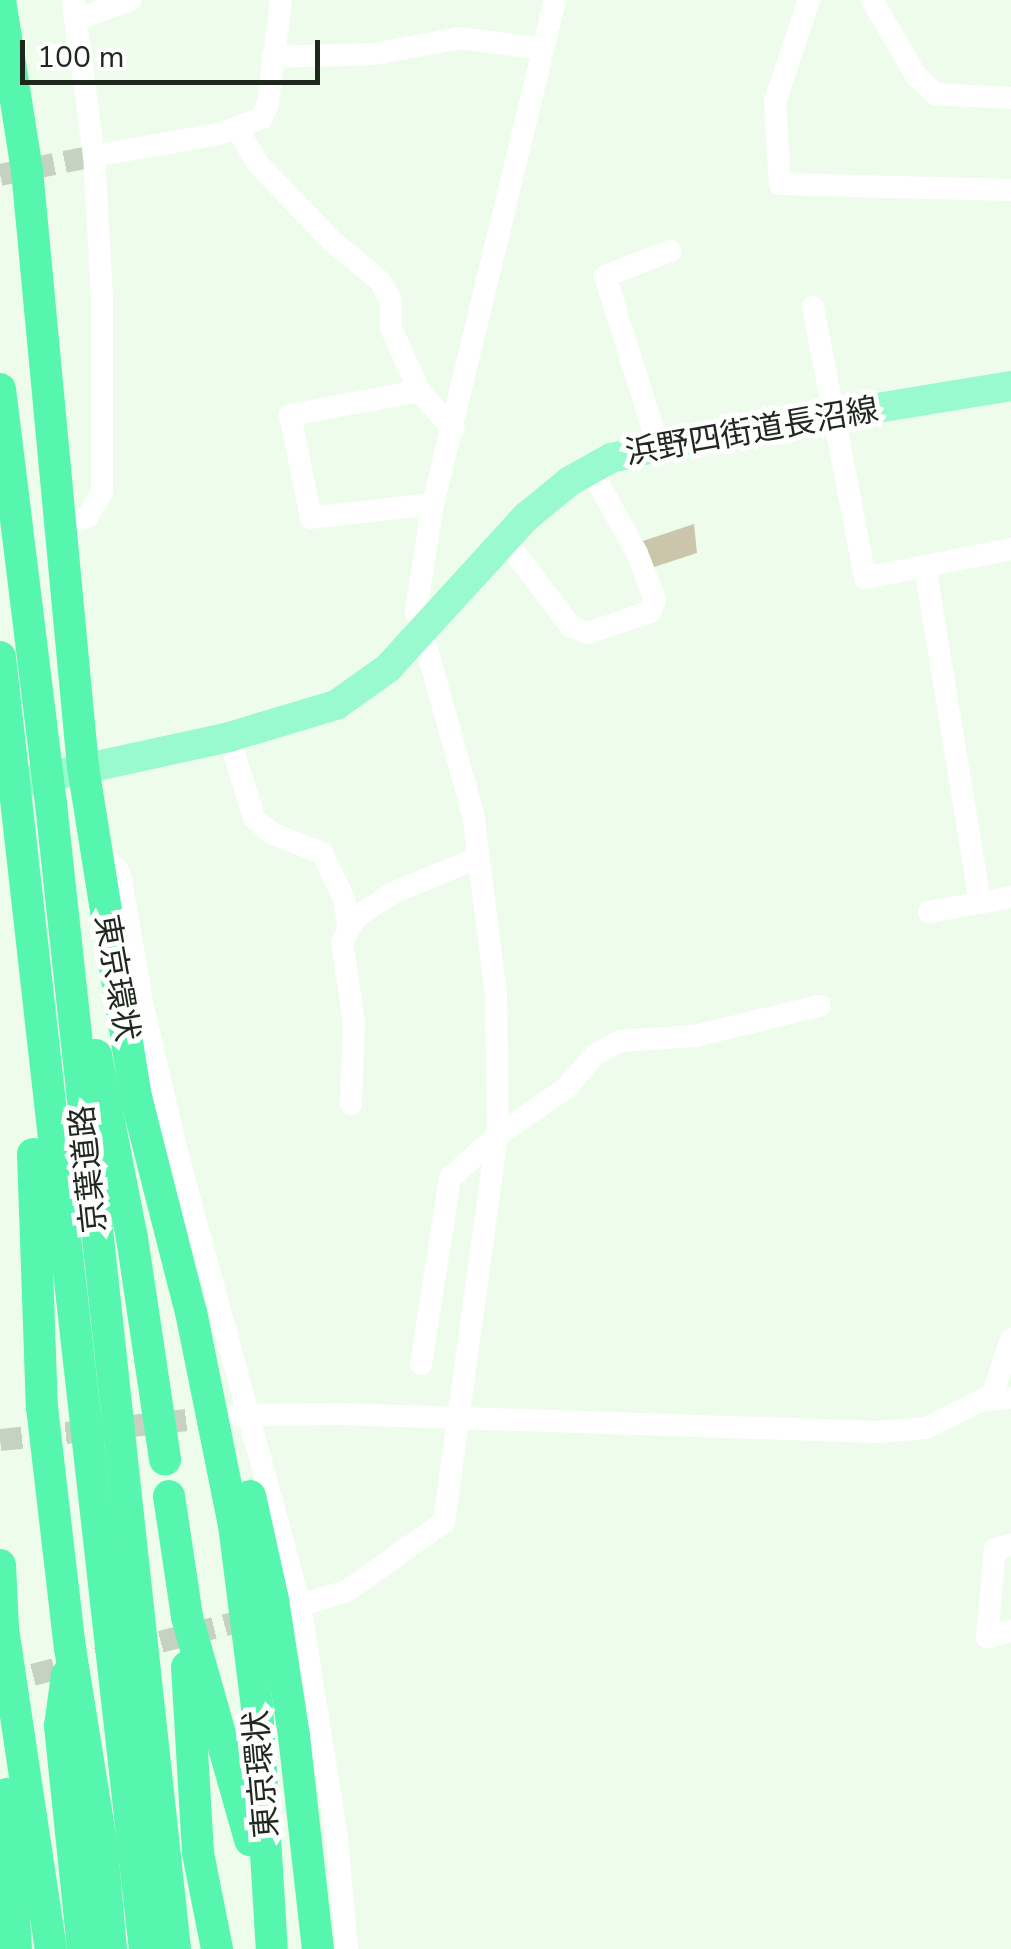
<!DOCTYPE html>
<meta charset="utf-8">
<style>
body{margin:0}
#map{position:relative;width:1011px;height:1949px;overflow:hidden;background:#eefdeb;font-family:"Nunito Sans","Noto Sans JP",sans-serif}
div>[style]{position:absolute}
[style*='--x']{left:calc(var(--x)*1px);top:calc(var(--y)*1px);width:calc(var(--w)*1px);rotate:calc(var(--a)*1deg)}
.green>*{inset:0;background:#cbc6ab}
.minor-tunnel>*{height:22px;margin-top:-11px;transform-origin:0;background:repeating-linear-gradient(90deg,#c5d2c2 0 22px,transparent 0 33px)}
.minor>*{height:22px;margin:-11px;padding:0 11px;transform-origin:11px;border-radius:11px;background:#fff}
.major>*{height:30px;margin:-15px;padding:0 15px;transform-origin:15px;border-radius:15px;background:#9afacf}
.highway>*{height:32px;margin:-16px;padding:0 16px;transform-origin:16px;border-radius:16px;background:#57f6af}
span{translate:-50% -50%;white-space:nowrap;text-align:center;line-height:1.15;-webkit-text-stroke:10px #fff;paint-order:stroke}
.street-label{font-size:32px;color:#1f281d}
.scale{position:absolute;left:20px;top:40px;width:300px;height:45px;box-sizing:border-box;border:5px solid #1f281d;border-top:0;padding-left:12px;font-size:30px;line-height:35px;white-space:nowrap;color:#1f281d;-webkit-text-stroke:8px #fff;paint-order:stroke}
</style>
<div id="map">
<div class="green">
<i style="clip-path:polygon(694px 524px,697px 553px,651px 568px,640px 542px)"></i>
</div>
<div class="minor-tunnel">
<i style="--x:0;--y:175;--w:96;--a:-11.4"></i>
<i style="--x:0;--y:1440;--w:226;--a:-6.1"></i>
<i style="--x:1;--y:1683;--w:268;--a:-14.5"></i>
</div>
<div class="minor">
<i style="--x:809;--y:0;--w:107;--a:108.6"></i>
<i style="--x:775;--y:101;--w:83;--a:86.6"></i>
<i style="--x:780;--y:184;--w:231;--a:1.5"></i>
<i style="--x:872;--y:0;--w:88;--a:59.9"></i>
<i style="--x:916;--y:76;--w:26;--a:43"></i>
<i style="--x:935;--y:94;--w:76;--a:3"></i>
<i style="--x:75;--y:20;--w:59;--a:-19.7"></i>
<i style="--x:272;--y:57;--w:102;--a:-1.7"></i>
<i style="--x:374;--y:54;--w:87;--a:-10.5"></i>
<i style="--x:460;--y:38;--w:84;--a:7.5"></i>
<i style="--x:237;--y:129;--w:42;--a:58.6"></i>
<i style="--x:259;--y:165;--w:105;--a:46.2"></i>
<i style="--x:332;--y:241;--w:62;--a:39.8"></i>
<i style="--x:380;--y:281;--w:23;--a:61"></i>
<i style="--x:391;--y:301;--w:27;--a:90"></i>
<i style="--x:391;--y:328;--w:69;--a:66"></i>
<i style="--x:94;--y:156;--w:127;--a:-10"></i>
<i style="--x:219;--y:134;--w:46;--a:-20.4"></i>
<i style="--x:262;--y:118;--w:16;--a:-68"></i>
<i style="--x:268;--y:103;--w:104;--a:-82.8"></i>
<i style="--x:813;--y:307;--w:276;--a:79.1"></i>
<i style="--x:865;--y:578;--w:149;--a:-11.2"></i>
<i style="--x:658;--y:445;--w:177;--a:-107.4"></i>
<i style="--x:605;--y:276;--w:70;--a:-21"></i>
<i style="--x:433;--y:504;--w:123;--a:173.5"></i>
<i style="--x:311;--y:518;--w:105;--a:-101.5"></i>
<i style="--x:290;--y:415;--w:131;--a:-10.5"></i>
<i style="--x:419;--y:391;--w:52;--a:48.1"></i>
<i style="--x:61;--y:524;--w:27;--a:-15"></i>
<i style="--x:87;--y:517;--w:29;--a:-59"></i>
<i style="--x:102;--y:492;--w:195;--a:-90"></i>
<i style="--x:102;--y:297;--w:141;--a:-93.2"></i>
<i style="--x:94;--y:156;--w:157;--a:-97.7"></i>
<i style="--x:504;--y:538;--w:110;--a:53.1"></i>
<i style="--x:570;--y:626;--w:19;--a:21"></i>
<i style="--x:588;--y:633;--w:65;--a:-18.7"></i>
<i style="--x:650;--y:612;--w:13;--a:-67"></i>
<i style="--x:655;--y:600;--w:50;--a:-111"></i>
<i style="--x:637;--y:553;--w:95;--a:-119"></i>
<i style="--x:925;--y:566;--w:341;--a:80.7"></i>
<i style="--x:229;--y:737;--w:85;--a:72.8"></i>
<i style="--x:254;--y:818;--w:23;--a:41"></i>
<i style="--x:271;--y:833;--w:55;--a:21.4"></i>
<i style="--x:322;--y:853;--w:51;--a:64.4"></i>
<i style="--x:344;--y:899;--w:30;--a:81"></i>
<i style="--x:97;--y:854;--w:25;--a:37"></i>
<i style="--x:117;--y:869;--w:12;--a:70"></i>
<i style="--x:121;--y:880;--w:129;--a:80.2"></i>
<i style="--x:143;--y:1007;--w:153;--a:76.8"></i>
<i style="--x:178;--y:1156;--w:465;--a:74.8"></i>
<i style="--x:300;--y:1605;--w:237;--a:81"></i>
<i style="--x:337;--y:1839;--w:110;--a:84.8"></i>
<i style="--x:929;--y:912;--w:83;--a:-10.4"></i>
<i style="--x:351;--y:1104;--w:82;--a:-87.9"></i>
<i style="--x:354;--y:1022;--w:81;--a:-98.5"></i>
<i style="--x:342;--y:942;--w:29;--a:-61"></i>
<i style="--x:356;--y:917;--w:44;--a:-33"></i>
<i style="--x:393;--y:893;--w:93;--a:-22.7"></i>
<i style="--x:421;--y:1364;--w:188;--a:-81.1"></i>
<i style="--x:450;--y:1178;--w:63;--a:-41.8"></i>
<i style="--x:497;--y:1136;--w:84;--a:-34.8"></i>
<i style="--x:566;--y:1088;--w:45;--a:-48.6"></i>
<i style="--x:596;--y:1054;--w:27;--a:-28"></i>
<i style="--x:620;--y:1041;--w:75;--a:-3.8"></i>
<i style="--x:695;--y:1036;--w:128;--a:-13.6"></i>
<i style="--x:991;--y:1399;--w:63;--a:-71.6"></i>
<i style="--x:238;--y:1415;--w:104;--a:-0.6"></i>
<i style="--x:342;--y:1414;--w:536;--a:1.92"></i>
<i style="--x:878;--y:1432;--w:48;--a:-4.8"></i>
<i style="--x:926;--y:1428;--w:63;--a:-26.6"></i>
<i style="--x:982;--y:1400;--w:29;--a:-4"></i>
<i style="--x:1011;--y:1545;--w:16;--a:166"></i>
<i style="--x:995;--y:1549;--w:88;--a:95.2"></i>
<i style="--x:987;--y:1637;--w:25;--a:-14"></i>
<i style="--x:288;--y:1609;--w:62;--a:-17"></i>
<i style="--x:347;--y:1591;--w:119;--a:-35.4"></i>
<i style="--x:444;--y:1522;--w:400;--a:-82.2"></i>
<i style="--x:498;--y:1126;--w:131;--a:-90.9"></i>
<i style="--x:496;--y:995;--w:182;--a:-97.2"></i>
<i style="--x:473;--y:814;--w:212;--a:-105.6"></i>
<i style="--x:416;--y:610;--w:107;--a:-80.9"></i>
<i style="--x:433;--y:504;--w:519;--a:-76.39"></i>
</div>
<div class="major">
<i style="--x:23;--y:782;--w:211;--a:-12.3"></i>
<i style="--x:229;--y:737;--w:112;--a:-16.7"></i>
<i style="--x:336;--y:705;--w:64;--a:-35.4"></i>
<i style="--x:388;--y:668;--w:205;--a:-47.6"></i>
<i style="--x:526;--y:517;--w:57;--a:-39.3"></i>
<i style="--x:570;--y:481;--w:47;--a:-29.3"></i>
<i style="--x:611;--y:458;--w:85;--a:-13.5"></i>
<i style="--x:694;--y:438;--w:321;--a:-9.3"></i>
</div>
<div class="highway">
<i style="--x:0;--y:0;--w:172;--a:81"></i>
<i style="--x:27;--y:170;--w:600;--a:84.64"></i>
<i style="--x:83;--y:767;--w:334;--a:80.9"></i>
<i style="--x:136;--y:1097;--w:222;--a:75.7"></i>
<i style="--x:191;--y:1312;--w:217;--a:78.6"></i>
<i style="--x:234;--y:1525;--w:183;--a:82.8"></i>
<i style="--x:257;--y:1707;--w:242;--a:86.5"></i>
<i style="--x:0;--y:389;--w:418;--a:83"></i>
<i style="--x:51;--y:804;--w:1152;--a:83.82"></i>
<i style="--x:0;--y:657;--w:1300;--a:83.6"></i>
<i style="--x:96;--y:1055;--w:187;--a:78.9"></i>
<i style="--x:132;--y:1238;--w:224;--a:81.5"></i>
<i style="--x:33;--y:1154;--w:253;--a:88"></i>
<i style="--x:42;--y:1407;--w:243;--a:83.4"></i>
<i style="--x:70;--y:1648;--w:203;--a:80.9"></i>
<i style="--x:102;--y:1848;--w:101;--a:84.9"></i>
<i style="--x:169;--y:1496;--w:122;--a:81.5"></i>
<i style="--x:187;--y:1617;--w:232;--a:74.2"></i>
<i style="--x:250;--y:1496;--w:107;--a:77.5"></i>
<i style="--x:273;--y:1600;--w:138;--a:81.2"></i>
<i style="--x:294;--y:1736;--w:214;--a:83.6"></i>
<i style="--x:0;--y:1565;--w:64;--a:87.3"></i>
<i style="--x:3;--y:1629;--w:324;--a:81.5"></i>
<i style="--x:187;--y:1667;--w:186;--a:86.6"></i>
<i style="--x:198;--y:1853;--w:98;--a:78.8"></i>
<i style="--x:67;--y:1675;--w:51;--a:97.8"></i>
<i style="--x:60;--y:1726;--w:224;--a:84.1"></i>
<i style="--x:7;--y:1794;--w:155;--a:86.7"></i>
</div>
<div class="street-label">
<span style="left:752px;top:432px;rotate:-10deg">浜野四街道長沼線</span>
<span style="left:116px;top:978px;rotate:80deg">東京環状</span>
<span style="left:89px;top:1169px;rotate:-96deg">京葉道路</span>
<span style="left:262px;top:1774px;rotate:-95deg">東京環状</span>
</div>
<div class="scale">100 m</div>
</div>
